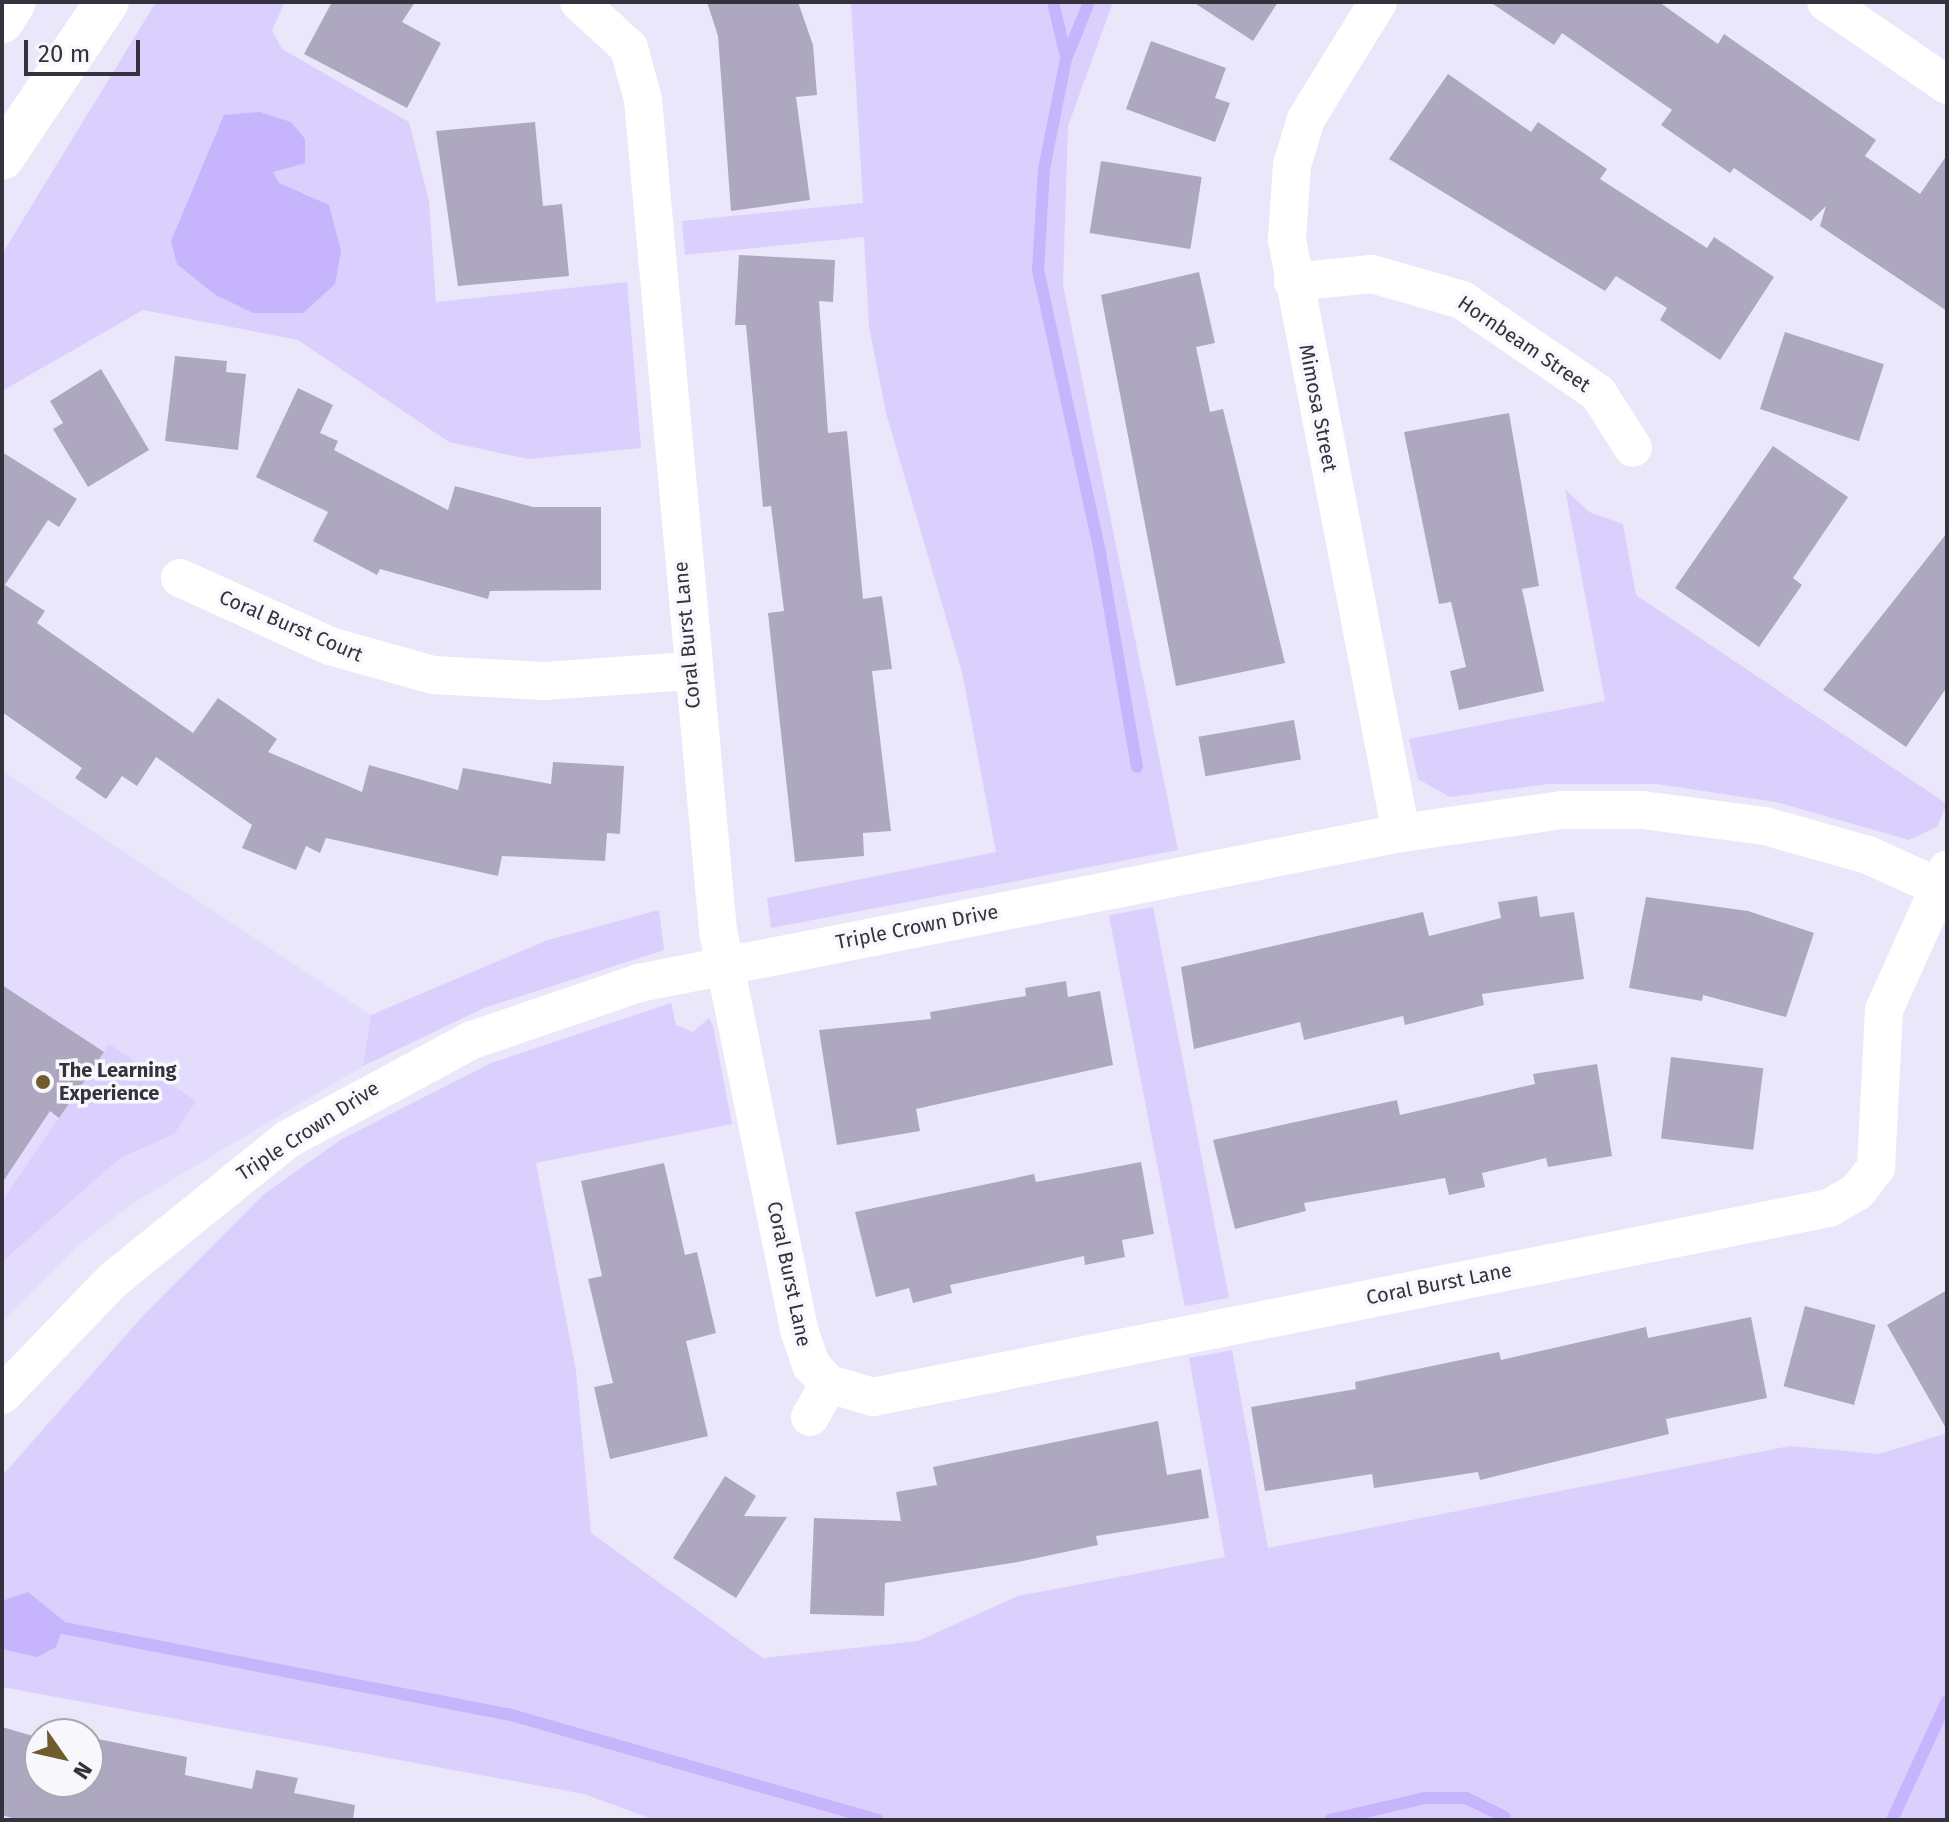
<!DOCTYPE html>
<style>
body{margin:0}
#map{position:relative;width:1949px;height:1822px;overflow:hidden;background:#ebe7fb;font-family:"Fira Sans",sans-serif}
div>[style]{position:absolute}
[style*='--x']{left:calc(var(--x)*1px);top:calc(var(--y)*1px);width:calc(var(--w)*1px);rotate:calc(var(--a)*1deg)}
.built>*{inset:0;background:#e3dcfc}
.green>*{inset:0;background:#dacffd;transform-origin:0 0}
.water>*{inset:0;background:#c6b4fc}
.stream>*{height:12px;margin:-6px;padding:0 6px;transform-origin:6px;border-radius:6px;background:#c6b4fc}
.building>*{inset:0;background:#ada8c0;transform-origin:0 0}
.minor>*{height:38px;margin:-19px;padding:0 19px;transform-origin:19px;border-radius:19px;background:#fff}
.secondary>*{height:44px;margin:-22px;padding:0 22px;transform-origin:22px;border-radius:22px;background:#fff}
.dots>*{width:22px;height:22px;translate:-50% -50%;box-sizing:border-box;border:4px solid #f8f7fc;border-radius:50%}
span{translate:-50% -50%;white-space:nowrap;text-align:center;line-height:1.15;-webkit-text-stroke:7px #f8f7fc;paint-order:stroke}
.street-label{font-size:20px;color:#34323c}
.poi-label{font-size:20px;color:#34323c;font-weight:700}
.left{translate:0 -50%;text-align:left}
.frame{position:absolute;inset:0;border:4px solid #34323c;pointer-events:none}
.north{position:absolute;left:24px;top:1718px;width:80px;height:80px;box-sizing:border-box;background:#f8f7fc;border:2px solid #aaa8af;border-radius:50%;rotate:124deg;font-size:22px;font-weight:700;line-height:32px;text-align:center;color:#34323c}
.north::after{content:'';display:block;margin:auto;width:28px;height:36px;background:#705b2a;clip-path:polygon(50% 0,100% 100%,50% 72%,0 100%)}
.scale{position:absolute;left:24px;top:40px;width:116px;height:36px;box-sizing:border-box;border:4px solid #34323c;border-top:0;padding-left:10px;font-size:24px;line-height:28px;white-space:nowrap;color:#34323c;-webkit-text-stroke:6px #f8f7fc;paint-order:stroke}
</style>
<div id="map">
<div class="built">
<i style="clip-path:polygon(2px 771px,371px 1015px,363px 1066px,133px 1203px,78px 1246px,2px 1323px)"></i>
</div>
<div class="green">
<i style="clip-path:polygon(156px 2px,285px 2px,272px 30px,282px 49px,409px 122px,429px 201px,436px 302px,627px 282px,641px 448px,528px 459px,449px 442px,298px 340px,143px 310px,2px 391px,2px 254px)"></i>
<i style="clip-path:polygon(851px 2px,1113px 2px,1068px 126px,1063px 285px,1178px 850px,771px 928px,767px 898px,996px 852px,962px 672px,886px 413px,869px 326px,864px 237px,685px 255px,682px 221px,863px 203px)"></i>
<i style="clip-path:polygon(1565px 489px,1589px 512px,1623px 524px,1636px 595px,1947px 804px,1937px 827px,1909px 840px,1776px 802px,1657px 784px,1549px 784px,1450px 797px,1418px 779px,1409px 739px,1605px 701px)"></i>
<i style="left:1153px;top:907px;width:398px;height:45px;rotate:79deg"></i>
<i style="clip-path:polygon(659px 910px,664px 950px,484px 1008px,363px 1066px,371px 1015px,548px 940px)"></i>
<i style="clip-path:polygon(671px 1003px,676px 1025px,693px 1032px,709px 1018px,713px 1026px,732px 1124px,536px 1163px,576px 1371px,591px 1533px,763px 1658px,918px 1641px,1018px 1596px,1225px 1557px,1189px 1358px,1232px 1350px,1268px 1548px,1790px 1446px,1879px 1454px,1947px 1433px,1947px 1820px,655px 1820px,584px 1794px,2px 1687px,2px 1476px,142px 1317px,264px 1194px,342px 1139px,491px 1063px)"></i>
<i style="clip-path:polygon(109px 1044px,196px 1101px,174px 1134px,120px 1158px,2px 1262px,2px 1201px)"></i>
</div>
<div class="water">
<i style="clip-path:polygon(260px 112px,291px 122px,305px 139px,305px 163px,273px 172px,279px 183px,329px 205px,341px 251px,335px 284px,303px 313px,253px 313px,214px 294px,177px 264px,171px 241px,224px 115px)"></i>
<i style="clip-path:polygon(28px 1592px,65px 1622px,56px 1647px,37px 1657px,2px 1649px,2px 1601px)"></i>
</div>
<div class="stream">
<i style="--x:1053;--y:2;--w:57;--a:76.7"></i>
<i style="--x:1089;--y:2;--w:61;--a:112"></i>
<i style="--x:1066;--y:59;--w:112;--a:101.3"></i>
<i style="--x:1044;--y:169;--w:101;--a:93.4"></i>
<i style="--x:1038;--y:270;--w:290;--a:77.6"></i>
<i style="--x:1100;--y:553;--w:217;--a:80.2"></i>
<i style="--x:48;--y:1625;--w:469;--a:11"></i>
<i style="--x:508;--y:1714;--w:385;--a:16"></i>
<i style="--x:1330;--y:1820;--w:98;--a:-13"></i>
<i style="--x:1425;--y:1798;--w:41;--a:0"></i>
<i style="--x:1466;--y:1798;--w:43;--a:26"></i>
<i style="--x:1892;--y:1820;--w:131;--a:-65.2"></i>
</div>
<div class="building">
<i style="clip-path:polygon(332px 2px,415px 2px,402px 22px,441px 43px,407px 108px,304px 54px)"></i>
<i style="clip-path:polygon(707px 2px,798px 2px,813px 45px,817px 95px,796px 97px,810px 200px,731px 211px,718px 36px)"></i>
<i style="clip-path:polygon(1193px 2px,1278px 2px,1253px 41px)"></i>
<i style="clip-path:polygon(1490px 2px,1659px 2px,1718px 44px,1724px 34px,1876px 140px,1865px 156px,1920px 194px,1947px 155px,1947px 311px,1820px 226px,1826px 206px,1811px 221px,1734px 168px,1730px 173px,1661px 125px,1672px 110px,1562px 33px,1554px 45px)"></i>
<i style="clip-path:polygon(1151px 41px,1226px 68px,1215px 98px,1230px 103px,1215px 142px,1126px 109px)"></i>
<i style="clip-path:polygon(1448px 74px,1531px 132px,1538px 122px,1607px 169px,1600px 179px,1707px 248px,1714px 237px,1774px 277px,1720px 360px,1660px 320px,1667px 308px,1616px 276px,1605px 291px,1389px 159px)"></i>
<i style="clip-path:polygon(535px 122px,543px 206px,562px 204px,569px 276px,458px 286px,436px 131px)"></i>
<i style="left:1101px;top:161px;width:102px;height:73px;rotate:9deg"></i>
<i style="clip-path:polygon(739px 255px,835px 260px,833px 302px,819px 301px,828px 433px,847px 431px,863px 599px,882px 596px,892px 669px,872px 671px,891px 831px,863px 833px,864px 856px,795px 862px,768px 613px,784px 611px,771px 506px,763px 507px,746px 325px,735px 325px)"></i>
<i style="clip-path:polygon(1199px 272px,1215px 343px,1196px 347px,1210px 412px,1223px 409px,1285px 663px,1176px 686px,1101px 295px)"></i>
<i style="left:1785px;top:332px;width:104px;height:81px;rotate:18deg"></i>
<i style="clip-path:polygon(175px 356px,227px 361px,226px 372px,246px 374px,238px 450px,165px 441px)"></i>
<i style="clip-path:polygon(101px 369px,149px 450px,88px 487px,53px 429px,63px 423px,50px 401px)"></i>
<i style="clip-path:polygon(298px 388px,333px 405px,320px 433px,338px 441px,334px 450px,448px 510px,455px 486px,533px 507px,601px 507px,601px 590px,490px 591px,488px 599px,380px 569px,377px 575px,313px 541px,328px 512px,256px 477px)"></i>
<i style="clip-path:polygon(1509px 413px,1539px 586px,1522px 589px,1544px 691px,1459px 710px,1450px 671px,1466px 667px,1451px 602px,1439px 604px,1404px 432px)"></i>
<i style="clip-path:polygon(1773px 446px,1848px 497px,1793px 578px,1802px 585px,1759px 647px,1675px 588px)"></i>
<i style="clip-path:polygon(2px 452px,77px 499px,59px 527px,48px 520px,5px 585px,45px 611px,37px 623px,193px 733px,218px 698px,277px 739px,268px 752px,362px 792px,369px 765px,458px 790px,463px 768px,551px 784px,553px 762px,624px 766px,620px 834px,607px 833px,605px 861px,502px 856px,498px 876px,326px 838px,320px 853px,306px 846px,296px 870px,242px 848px,252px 825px,156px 757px,137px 786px,122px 776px,106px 799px,75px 778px,82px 768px,2px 712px)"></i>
<i style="clip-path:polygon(1947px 533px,1947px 687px,1906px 747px,1823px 690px)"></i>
<i style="left:1294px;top:720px;width:40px;height:97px;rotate:80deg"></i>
<i style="clip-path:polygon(1537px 896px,1540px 917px,1574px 912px,1584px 979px,1482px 994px,1484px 1005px,1405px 1025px,1403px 1016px,1304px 1040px,1300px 1022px,1194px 1049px,1181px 967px,1423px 912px,1429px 936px,1501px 918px,1498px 902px)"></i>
<i style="clip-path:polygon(1646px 897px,1748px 911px,1814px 933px,1786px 1017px,1703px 995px,1702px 1001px,1629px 988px)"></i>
<i style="clip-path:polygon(1066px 981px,1068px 997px,1100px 991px,1113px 1065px,916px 1109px,920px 1131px,837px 1145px,819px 1030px,931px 1019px,930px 1012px,1026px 996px,1025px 988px)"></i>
<i style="clip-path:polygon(2px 985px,104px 1052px,59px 1118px,50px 1111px,2px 1183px)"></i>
<i style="left:1671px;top:1057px;width:93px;height:82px;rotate:7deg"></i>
<i style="clip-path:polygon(1597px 1064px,1612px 1156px,1548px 1167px,1546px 1158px,1482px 1173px,1485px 1187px,1449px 1195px,1445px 1178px,1304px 1203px,1306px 1211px,1235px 1229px,1213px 1140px,1397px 1100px,1400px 1115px,1535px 1084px,1533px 1074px)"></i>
<i style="clip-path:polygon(1141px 1162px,1154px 1234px,1122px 1240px,1125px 1257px,1085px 1265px,1084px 1256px,950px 1285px,952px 1293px,913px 1303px,909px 1288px,876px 1297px,855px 1212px,1034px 1174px,1036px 1182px)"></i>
<i style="clip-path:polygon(664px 1163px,685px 1255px,697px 1252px,716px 1333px,686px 1341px,708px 1436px,610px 1459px,594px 1387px,613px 1383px,588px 1279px,602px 1276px,581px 1181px)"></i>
<i style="clip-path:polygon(1947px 1290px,1947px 1430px,1887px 1325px)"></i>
<i style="left:1805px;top:1306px;width:73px;height:83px;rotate:15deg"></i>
<i style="clip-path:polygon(1751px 1317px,1767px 1398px,1666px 1419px,1669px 1434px,1480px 1480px,1478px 1472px,1374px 1488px,1372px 1474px,1265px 1491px,1251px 1407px,1356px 1389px,1355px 1382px,1499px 1352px,1501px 1360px,1646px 1327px,1648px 1338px)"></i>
<i style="clip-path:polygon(1158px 1421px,1167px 1475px,1201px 1469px,1209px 1518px,1096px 1536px,1098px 1545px,1018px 1562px,885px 1583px,884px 1616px,810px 1614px,814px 1518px,901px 1521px,896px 1492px,937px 1485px,933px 1467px)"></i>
<i style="clip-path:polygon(725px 1476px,756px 1496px,744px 1516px,787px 1517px,736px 1598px,673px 1558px)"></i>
<i style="clip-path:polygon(2px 1727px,40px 1738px,40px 1782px,88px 1782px,88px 1737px,187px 1757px,185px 1775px,252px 1789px,256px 1770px,298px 1778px,294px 1793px,355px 1805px,353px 1820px,18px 1820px,2px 1815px)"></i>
</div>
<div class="minor">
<i style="--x:579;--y:2;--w:68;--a:42.6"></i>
<i style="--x:629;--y:48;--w:54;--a:74.9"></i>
<i style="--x:643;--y:100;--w:834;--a:84.84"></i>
<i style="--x:718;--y:931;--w:407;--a:78.5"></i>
<i style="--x:799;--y:1330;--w:37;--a:71"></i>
<i style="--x:811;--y:1365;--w:26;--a:47"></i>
<i style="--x:829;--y:1384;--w:46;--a:16.5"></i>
<i style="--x:873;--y:1397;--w:975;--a:-11.18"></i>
<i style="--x:1829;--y:1208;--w:32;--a:-30"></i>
<i style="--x:1857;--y:1192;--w:31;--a:-52"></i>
<i style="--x:1876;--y:1168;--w:158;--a:-87.1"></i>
<i style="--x:1884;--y:1010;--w:154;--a:-65.8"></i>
<i style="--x:1378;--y:2;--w:137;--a:121.6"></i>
<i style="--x:1306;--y:119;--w:48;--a:106.9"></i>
<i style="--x:1292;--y:165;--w:75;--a:93.8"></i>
<i style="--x:1287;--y:240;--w:604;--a:79.12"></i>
<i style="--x:1826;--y:2;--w:147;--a:34.4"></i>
<i style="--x:1293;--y:282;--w:79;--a:-5.8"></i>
<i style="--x:1372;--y:274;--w:94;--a:16.1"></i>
<i style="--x:1462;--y:300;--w:165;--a:34.4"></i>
<i style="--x:1598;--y:393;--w:65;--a:57.5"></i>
<i style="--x:180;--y:578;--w:165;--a:24.4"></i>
<i style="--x:330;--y:646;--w:107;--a:15.7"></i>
<i style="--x:433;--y:675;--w:111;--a:3.1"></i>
<i style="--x:544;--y:681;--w:146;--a:-3.9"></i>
<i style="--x:2;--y:1395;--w:160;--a:-46"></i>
<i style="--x:113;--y:1280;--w:225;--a:-38.9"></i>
<i style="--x:288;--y:1139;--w:209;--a:-28.3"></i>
<i style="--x:472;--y:1040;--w:176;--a:-18.8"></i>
<i style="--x:639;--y:983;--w:777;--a:-11.14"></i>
<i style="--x:1401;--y:833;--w:163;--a:-8.1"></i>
<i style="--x:1562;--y:810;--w:80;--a:0"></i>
<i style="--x:1642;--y:810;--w:124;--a:7.4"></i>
<i style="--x:1765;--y:826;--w:107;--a:15.7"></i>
<i style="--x:1868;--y:855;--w:87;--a:24.5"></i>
<i style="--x:810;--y:1417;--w:38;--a:-60"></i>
</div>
<div class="secondary">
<i style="--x:2;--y:21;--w:22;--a:-58"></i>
<i style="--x:2;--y:158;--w:188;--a:-56.1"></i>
</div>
<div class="dots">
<i style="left:43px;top:1082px;background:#705b2a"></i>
</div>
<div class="street-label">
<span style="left:1524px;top:344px;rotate:34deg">Hornbeam Street</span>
<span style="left:1318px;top:408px;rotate:79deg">Mimosa Street</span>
<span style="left:291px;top:626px;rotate:23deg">Coral Burst Court</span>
<span style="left:687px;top:635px;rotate:-95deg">Coral Burst Lane</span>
<span style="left:917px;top:927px;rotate:-11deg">Triple Crown Drive</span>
<span style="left:308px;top:1131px;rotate:-33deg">Triple Crown Drive</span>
<span style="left:789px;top:1274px;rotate:78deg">Coral Burst Lane</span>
<span style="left:1439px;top:1284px;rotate:-11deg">Coral Burst Lane</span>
</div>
<div class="poi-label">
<span class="left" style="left:59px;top:1082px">The Learning<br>Experience</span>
</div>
<div class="frame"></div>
<div class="north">N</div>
<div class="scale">20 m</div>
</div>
